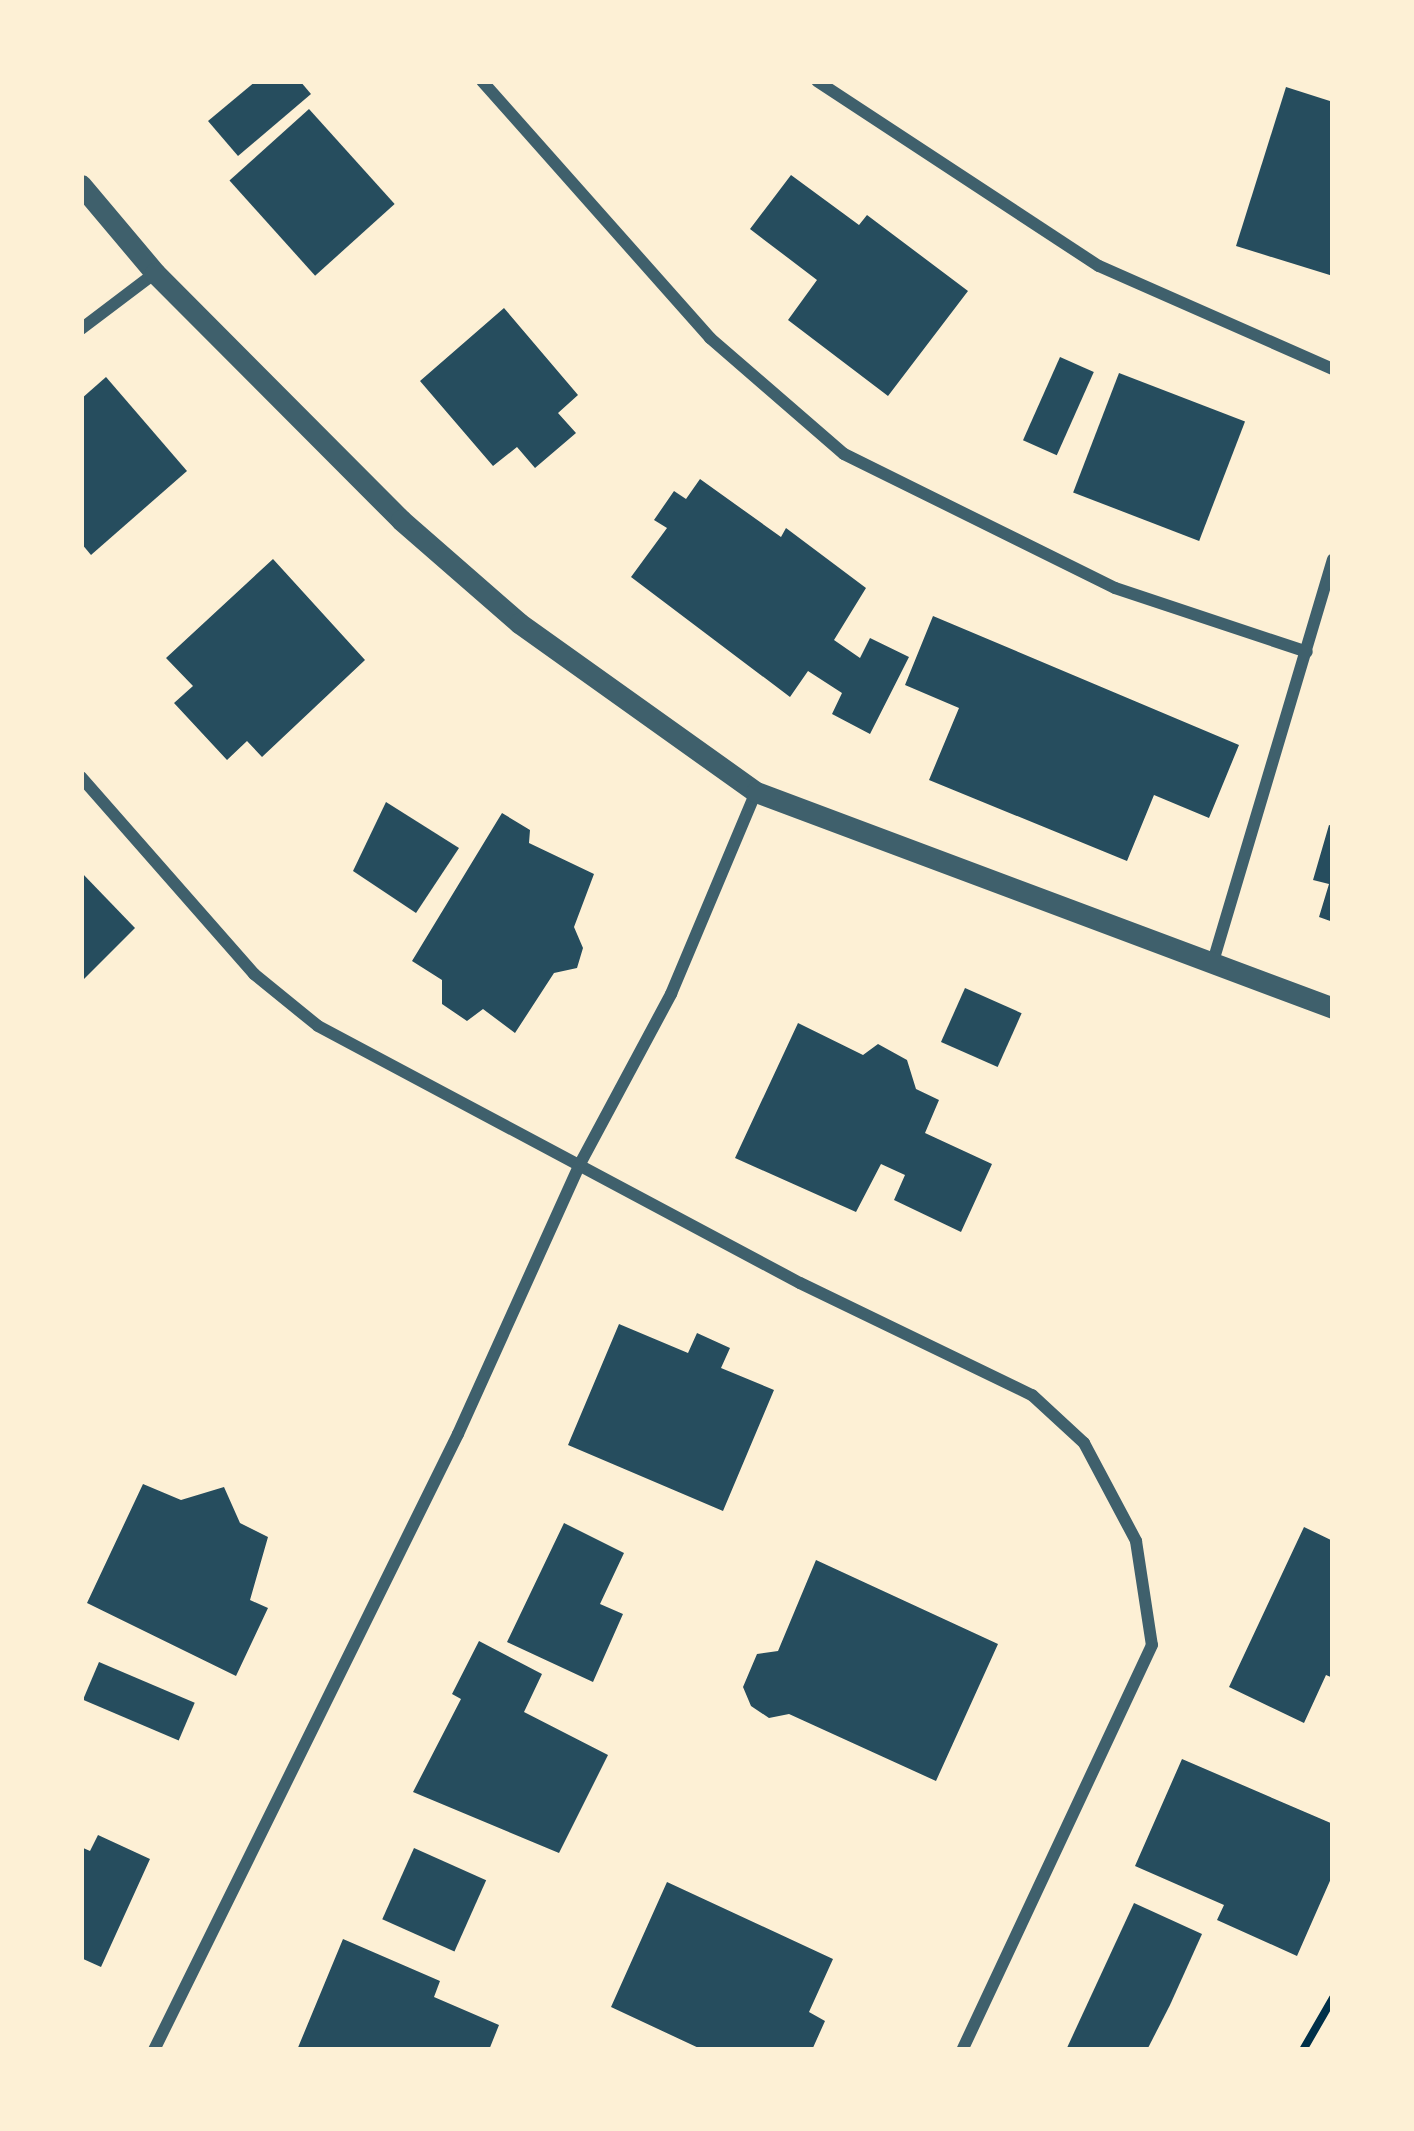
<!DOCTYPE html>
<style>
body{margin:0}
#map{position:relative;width:1414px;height:2131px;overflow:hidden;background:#fdf0d5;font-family:"Noto Serif",serif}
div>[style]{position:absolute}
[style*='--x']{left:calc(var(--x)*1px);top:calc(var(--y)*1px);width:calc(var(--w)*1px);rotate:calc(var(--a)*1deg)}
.building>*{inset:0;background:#264d5e;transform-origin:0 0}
.path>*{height:8px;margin:-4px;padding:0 4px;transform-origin:4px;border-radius:4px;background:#003049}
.minor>*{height:12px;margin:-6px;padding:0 6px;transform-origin:6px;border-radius:6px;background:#3f606c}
.tertiary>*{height:21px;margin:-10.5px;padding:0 10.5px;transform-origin:10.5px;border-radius:10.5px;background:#3f606c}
span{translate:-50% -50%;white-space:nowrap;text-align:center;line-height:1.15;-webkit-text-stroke:12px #fdf0d5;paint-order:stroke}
.frame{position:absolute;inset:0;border:84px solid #fdf0d5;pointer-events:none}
</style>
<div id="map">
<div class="building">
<i style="clip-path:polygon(256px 81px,300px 81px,311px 94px,238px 156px,208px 121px)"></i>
<i style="clip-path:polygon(1286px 87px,1333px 102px,1333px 276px,1236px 246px)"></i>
<i style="left:309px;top:109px;width:128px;height:107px;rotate:48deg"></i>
<i style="clip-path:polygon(791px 175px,859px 225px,867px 215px,968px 291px,888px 396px,788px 320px,817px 280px,750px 229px)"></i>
<i style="clip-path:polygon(504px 308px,578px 395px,558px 413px,576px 433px,535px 468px,517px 447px,493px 466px,420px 381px)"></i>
<i style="left:1060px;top:357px;width:37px;height:91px;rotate:24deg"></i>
<i style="left:1119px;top:373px;width:135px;height:128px;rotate:21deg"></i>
<i style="clip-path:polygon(106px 377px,187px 471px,91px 555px,81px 543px,81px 399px)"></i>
<i style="clip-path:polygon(700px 479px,781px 537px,786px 528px,866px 588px,834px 640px,860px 658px,870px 638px,909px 657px,870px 734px,832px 714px,842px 693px,808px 671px,790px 697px,631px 577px,667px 528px,654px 520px,674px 491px,686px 499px)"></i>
<i style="clip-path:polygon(273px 559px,365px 660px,262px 757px,247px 741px,227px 760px,174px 703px,193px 686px,166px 658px)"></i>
<i style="clip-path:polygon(933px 616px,1239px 745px,1209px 818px,1154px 795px,1127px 861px,929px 780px,959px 708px,905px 685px)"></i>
<i style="clip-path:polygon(386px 802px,459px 848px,416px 913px,353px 871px)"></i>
<i style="clip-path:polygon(502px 813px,530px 830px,529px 843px,594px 874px,574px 927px,583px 948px,577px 968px,554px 973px,515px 1033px,483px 1009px,467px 1021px,442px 1004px,442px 980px,412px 961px)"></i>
<i style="clip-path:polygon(1329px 825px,1333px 826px,1333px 922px,1319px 917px,1329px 884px,1313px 880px)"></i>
<i style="clip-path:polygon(81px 872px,135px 928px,81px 982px)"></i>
<i style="left:965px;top:988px;width:62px;height:59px;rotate:24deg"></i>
<i style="clip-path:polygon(798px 1023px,863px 1055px,878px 1044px,907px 1060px,916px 1089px,939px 1100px,925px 1133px,992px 1164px,961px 1232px,894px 1200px,905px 1175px,881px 1164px,856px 1212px,735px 1158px)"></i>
<i style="clip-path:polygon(619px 1324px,688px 1353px,697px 1333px,730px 1348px,721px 1368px,774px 1390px,723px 1511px,568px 1445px)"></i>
<i style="clip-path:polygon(143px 1484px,181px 1500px,224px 1487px,240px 1523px,268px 1537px,250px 1600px,268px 1608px,236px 1676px,87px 1603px)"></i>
<i style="clip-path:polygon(564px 1523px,624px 1553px,600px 1604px,623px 1614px,593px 1682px,507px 1642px)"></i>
<i style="clip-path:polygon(1304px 1527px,1333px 1541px,1333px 1678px,1326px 1675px,1304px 1723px,1229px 1687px)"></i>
<i style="clip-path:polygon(816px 1560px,998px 1644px,936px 1781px,789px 1714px,769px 1718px,751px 1706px,743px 1687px,757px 1654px,778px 1651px)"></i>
<i style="clip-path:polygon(479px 1641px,542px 1674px,524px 1712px,608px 1755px,559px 1853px,413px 1792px,461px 1699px,452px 1694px)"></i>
<i style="left:99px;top:1662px;width:104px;height:41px;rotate:23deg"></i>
<i style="clip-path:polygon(1182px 1759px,1333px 1824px,1333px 1874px,1297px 1956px,1217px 1920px,1224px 1905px,1135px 1866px)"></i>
<i style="clip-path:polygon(98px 1835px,150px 1859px,101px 1967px,81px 1958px,81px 1847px,90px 1851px)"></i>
<i style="left:414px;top:1848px;width:79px;height:78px;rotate:24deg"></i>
<i style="clip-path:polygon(667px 1882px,833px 1959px,809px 2012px,825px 2021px,812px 2050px,703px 2050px,611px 2007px)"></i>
<i style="clip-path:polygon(1134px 1903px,1202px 1934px,1170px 2005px,1147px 2050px,1066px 2050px)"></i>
<i style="clip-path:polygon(343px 1939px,440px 1981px,434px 1997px,499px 2025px,489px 2050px,297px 2050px)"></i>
</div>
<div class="path">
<i style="--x:1303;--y:2050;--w:60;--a:-60"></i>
</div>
<div class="minor">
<i style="--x:482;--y:81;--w:344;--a:48.4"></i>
<i style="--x:710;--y:338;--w:177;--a:40.9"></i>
<i style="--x:844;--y:454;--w:302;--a:26.3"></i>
<i style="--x:1115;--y:588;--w:202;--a:18.4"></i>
<i style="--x:817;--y:81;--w:337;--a:33.3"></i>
<i style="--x:1099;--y:266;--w:256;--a:23.8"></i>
<i style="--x:81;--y:329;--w:93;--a:-37.1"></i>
<i style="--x:81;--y:777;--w:262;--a:48.7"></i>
<i style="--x:254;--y:974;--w:82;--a:39.1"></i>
<i style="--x:318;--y:1026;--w:546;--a:28.07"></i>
<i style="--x:800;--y:1283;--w:258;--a:25.8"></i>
<i style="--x:1032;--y:1395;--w:71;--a:42.7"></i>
<i style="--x:1084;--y:1443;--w:111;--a:62"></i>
<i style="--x:1136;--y:1541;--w:105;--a:81.3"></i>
<i style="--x:1152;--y:1645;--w:447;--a:115.1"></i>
<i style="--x:1212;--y:965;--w:423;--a:-73.4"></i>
<i style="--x:154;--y:2050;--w:687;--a:-63.73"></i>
<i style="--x:458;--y:1434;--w:299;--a:-65.7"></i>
<i style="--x:581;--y:1162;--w:191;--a:-61.8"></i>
<i style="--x:671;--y:994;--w:219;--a:-67.2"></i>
</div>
<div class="tertiary">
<i style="--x:81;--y:185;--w:115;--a:49.9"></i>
<i style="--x:155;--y:273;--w:349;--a:45.1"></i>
<i style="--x:401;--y:520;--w:157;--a:41.1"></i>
<i style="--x:519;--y:623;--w:291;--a:35.5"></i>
<i style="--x:756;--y:792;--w:616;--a:20.52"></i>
</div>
<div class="frame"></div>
</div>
